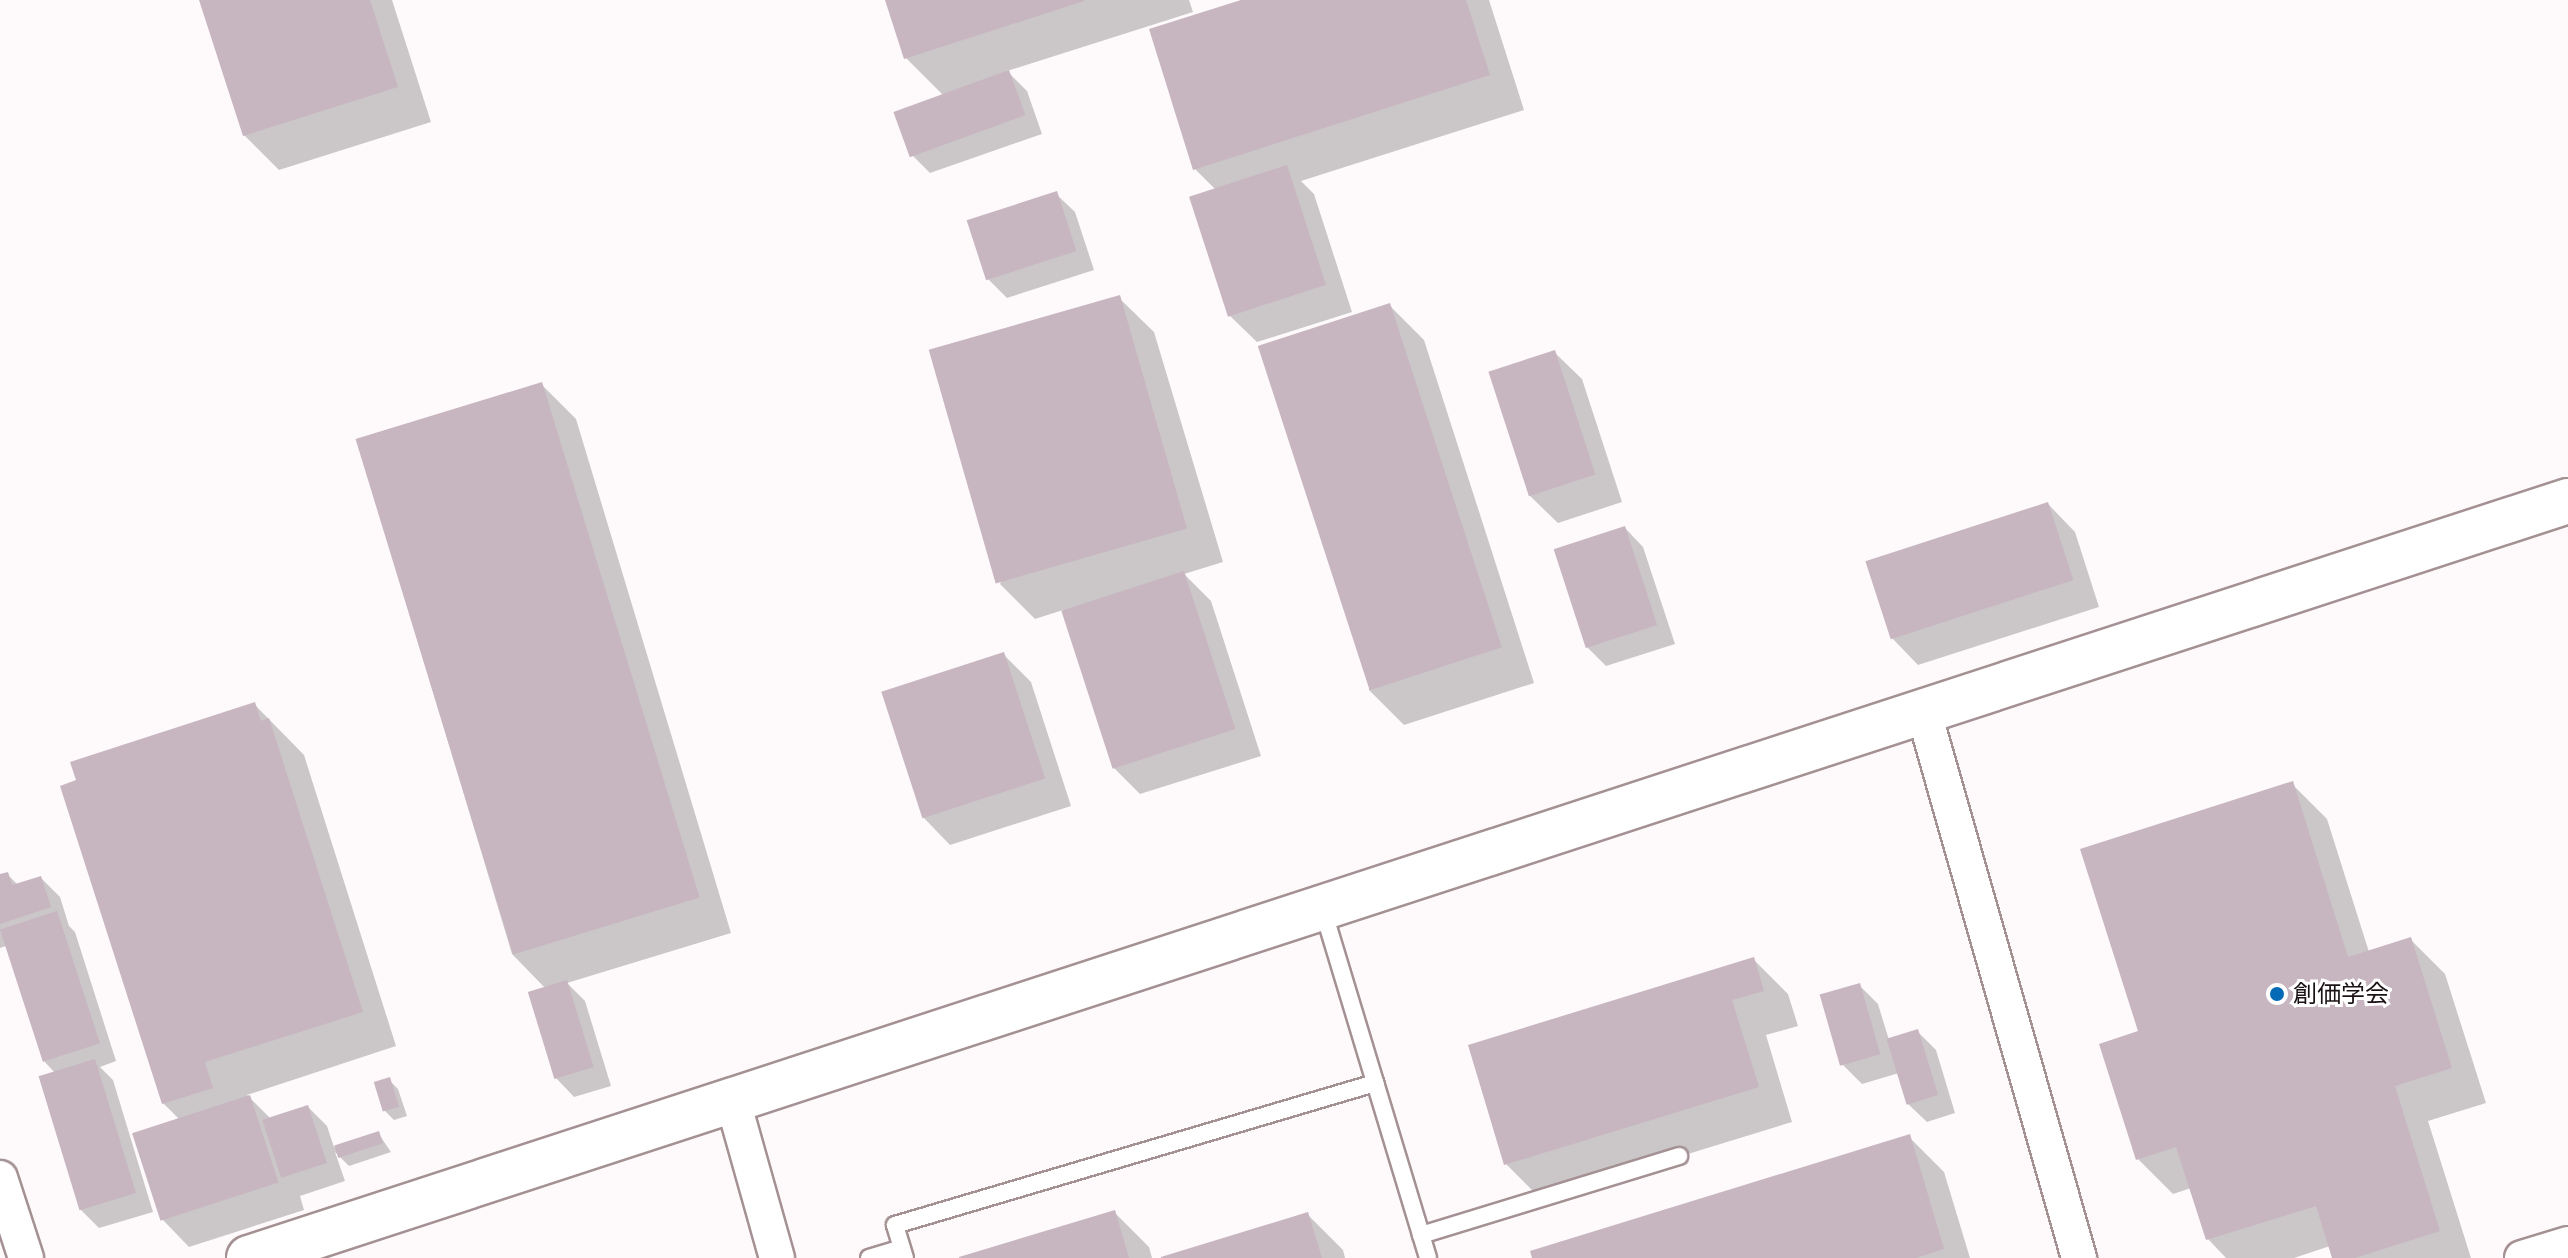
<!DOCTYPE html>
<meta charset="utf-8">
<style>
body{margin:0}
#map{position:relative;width:2568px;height:1258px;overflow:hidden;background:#fef9fa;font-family:Inter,"Noto Sans JP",sans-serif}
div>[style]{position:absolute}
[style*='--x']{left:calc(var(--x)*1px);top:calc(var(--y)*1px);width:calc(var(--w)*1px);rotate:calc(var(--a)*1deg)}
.shadow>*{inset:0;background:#0003}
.building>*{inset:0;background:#c7b5bf;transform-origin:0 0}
.roads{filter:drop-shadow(2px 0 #a49194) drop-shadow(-2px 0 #a49194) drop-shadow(0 2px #a49194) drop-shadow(0 -2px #a49194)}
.lane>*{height:16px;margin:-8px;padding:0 8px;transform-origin:8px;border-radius:8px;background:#fff}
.street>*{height:34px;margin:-17px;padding:0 17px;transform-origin:17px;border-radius:17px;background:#fff}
.secondary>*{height:44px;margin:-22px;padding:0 22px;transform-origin:22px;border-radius:22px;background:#fff}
.dots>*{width:22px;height:22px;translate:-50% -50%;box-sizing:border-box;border:4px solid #fff;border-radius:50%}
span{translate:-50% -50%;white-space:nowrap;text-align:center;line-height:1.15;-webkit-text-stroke:6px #fff;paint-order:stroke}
.poi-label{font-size:24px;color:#1a1214}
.left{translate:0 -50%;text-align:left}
</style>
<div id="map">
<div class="shadow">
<i style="clip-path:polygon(201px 0,392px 0,431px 122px,279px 170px,244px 135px)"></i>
<i style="clip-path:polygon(887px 0,1189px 0,1193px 12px,1007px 71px,1027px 91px,1042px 134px,930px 173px,911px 154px,943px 95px,905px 57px)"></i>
<i style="clip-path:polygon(1248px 0,1489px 0,1524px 110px,1301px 181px,1314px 194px,1352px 312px,1257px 342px,1229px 315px,1216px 190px,1195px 169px)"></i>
<i style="clip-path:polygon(1056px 194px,1075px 212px,1094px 270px,1007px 298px,988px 279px)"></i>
<i style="clip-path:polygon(1119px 298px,1154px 332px,1223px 562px,1184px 574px,1211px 601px,1261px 756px,1140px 794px,1113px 767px,1063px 610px,1035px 619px,1000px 584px)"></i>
<i style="clip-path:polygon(1389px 305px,1424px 340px,1534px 683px,1404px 725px,1369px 690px)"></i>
<i style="clip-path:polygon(1554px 352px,1582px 379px,1622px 502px,1558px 523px,1530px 496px)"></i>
<i style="clip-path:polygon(541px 384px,576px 419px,731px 933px,567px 983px,585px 1001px,611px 1086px,574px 1097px,556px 1078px,546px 989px,512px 954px,357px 440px)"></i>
<i style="clip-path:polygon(2048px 504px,2075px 532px,2099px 607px,1918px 665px,1891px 637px,1867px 562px)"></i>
<i style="clip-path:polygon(1625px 528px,1643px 547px,1675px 644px,1606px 666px,1587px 647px)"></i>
<i style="clip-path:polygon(1003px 654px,1031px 682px,1071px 806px,950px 845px,923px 817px)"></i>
<i style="clip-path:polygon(255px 705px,304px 755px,396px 1046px,247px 1095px,271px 1119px,308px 1107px,327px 1126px,334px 1147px,378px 1133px,391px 1152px,349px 1166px,335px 1152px,345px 1181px,300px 1196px,304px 1210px,189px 1247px,162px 1219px,180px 1120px,163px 1103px)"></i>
<i style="clip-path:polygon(2292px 784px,2327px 819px,2369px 952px,2410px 939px,2445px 974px,2486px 1103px,2428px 1121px,2471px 1258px,2334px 1258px,2330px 1246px,2294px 1258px,2226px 1258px,2208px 1239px,2191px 1188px,2173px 1194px,2138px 1159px,2140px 1033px)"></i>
<i style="clip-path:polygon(7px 874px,18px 885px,41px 878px,60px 897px,69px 926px,75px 932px,116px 1061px,100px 1067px,113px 1080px,153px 1212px,99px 1228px,80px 1209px,55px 1073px,43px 1060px,6px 946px,0 948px,0 877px)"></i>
<i style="clip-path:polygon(1753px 959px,1788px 994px,1798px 1026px,1766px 1035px,1792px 1122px,1541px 1199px,1506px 1164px)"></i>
<i style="clip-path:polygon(1859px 985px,1878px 1004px,1889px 1040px,1917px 1031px,1936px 1050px,1955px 1113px,1927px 1122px,1908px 1104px,1899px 1073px,1862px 1084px,1843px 1065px)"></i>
<i style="clip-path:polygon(389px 1080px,398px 1089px,407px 1116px,394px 1120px,385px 1111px)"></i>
<i style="clip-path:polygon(1909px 1137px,1944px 1172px,1970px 1258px,1534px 1258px)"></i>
<i style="clip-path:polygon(1114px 1212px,1149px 1247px,1152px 1258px,963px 1258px)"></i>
<i style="clip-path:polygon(1308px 1215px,1343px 1250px,1345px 1258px,1166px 1258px)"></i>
</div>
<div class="building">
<i style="clip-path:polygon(199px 0,370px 0,398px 87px,243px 136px)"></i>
<i style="clip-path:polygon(885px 0,1084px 0,1084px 1px,904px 59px)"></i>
<i style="clip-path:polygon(1241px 0,1466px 0,1490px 75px,1193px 170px,1149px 29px)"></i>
<i style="left:1009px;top:70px;width:48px;height:123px;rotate:70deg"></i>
<i style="left:1287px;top:165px;width:126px;height:103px;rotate:72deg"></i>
<i style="left:1057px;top:191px;width:63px;height:95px;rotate:72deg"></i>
<i style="left:1120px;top:295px;width:243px;height:199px;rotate:74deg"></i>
<i style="left:1390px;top:303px;width:362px;height:139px;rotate:72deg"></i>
<i style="left:1555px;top:350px;width:131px;height:70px;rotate:72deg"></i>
<i style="left:542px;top:382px;width:539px;height:195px;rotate:73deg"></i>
<i style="left:2048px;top:502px;width:82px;height:192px;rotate:72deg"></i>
<i style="left:1625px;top:526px;width:104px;height:75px;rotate:72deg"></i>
<i style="left:1184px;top:571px;width:166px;height:129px;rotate:72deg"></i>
<i style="left:1004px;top:652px;width:133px;height:129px;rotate:72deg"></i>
<i style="clip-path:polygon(255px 702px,261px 721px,269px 718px,363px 1012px,205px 1062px,213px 1088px,162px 1104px,60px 786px,76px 780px,70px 762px)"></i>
<i style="clip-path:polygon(2293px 781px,2348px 957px,2411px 937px,2452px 1068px,2395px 1086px,2440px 1231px,2355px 1258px,2332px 1258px,2316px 1206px,2206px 1240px,2176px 1147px,2136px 1160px,2099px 1044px,2138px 1031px,2080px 849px)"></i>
<i style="clip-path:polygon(8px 872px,12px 885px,41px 876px,51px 907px,0 924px,0 874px)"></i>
<i style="left:57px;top:911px;width:139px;height:60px;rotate:72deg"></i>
<i style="clip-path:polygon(1754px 957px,1764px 991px,1732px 1000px,1759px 1087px,1504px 1165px,1468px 1045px)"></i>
<i style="left:567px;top:980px;width:91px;height:41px;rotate:73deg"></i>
<i style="left:1860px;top:983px;width:74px;height:42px;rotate:74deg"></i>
<i style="left:1918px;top:1029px;width:69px;height:33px;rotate:73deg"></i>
<i style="left:95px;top:1059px;width:140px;height:59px;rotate:73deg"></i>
<i style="left:390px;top:1077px;width:31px;height:17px;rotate:73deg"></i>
<i style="left:250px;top:1095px;width:92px;height:124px;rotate:72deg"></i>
<i style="left:308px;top:1105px;width:61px;height:48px;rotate:72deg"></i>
<i style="left:379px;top:1131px;width:13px;height:47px;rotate:72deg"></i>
<i style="clip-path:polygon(1910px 1134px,1944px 1249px,1916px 1258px,1532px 1258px,1530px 1251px)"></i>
<i style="clip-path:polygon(1115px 1210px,1129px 1258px,959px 1258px,959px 1257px)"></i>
<i style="clip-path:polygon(1308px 1212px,1322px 1258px,1161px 1258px,1161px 1257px)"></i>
</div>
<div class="roads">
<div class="lane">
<i style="--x:1323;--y:910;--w:363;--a:73.2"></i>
<i style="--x:1421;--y:1235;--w:270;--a:-17"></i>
<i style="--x:869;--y:1258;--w:34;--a:-17"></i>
<i style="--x:905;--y:1258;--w:34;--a:-107"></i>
<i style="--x:895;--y:1225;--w:501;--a:-16.48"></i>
</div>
<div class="street">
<i style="--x:1924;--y:713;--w:567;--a:74.12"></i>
<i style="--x:732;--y:1098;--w:166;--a:74.3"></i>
<i style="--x:0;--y:1178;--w:84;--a:72"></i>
<i style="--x:2522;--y:1258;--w:48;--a:-16.9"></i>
</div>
<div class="secondary">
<i style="--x:249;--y:1258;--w:2439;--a:-18.08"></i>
</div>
</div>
<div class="dots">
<i style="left:2277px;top:994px;background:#066bb7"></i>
</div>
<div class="poi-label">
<span class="left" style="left:2293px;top:994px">創価学会</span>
</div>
</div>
